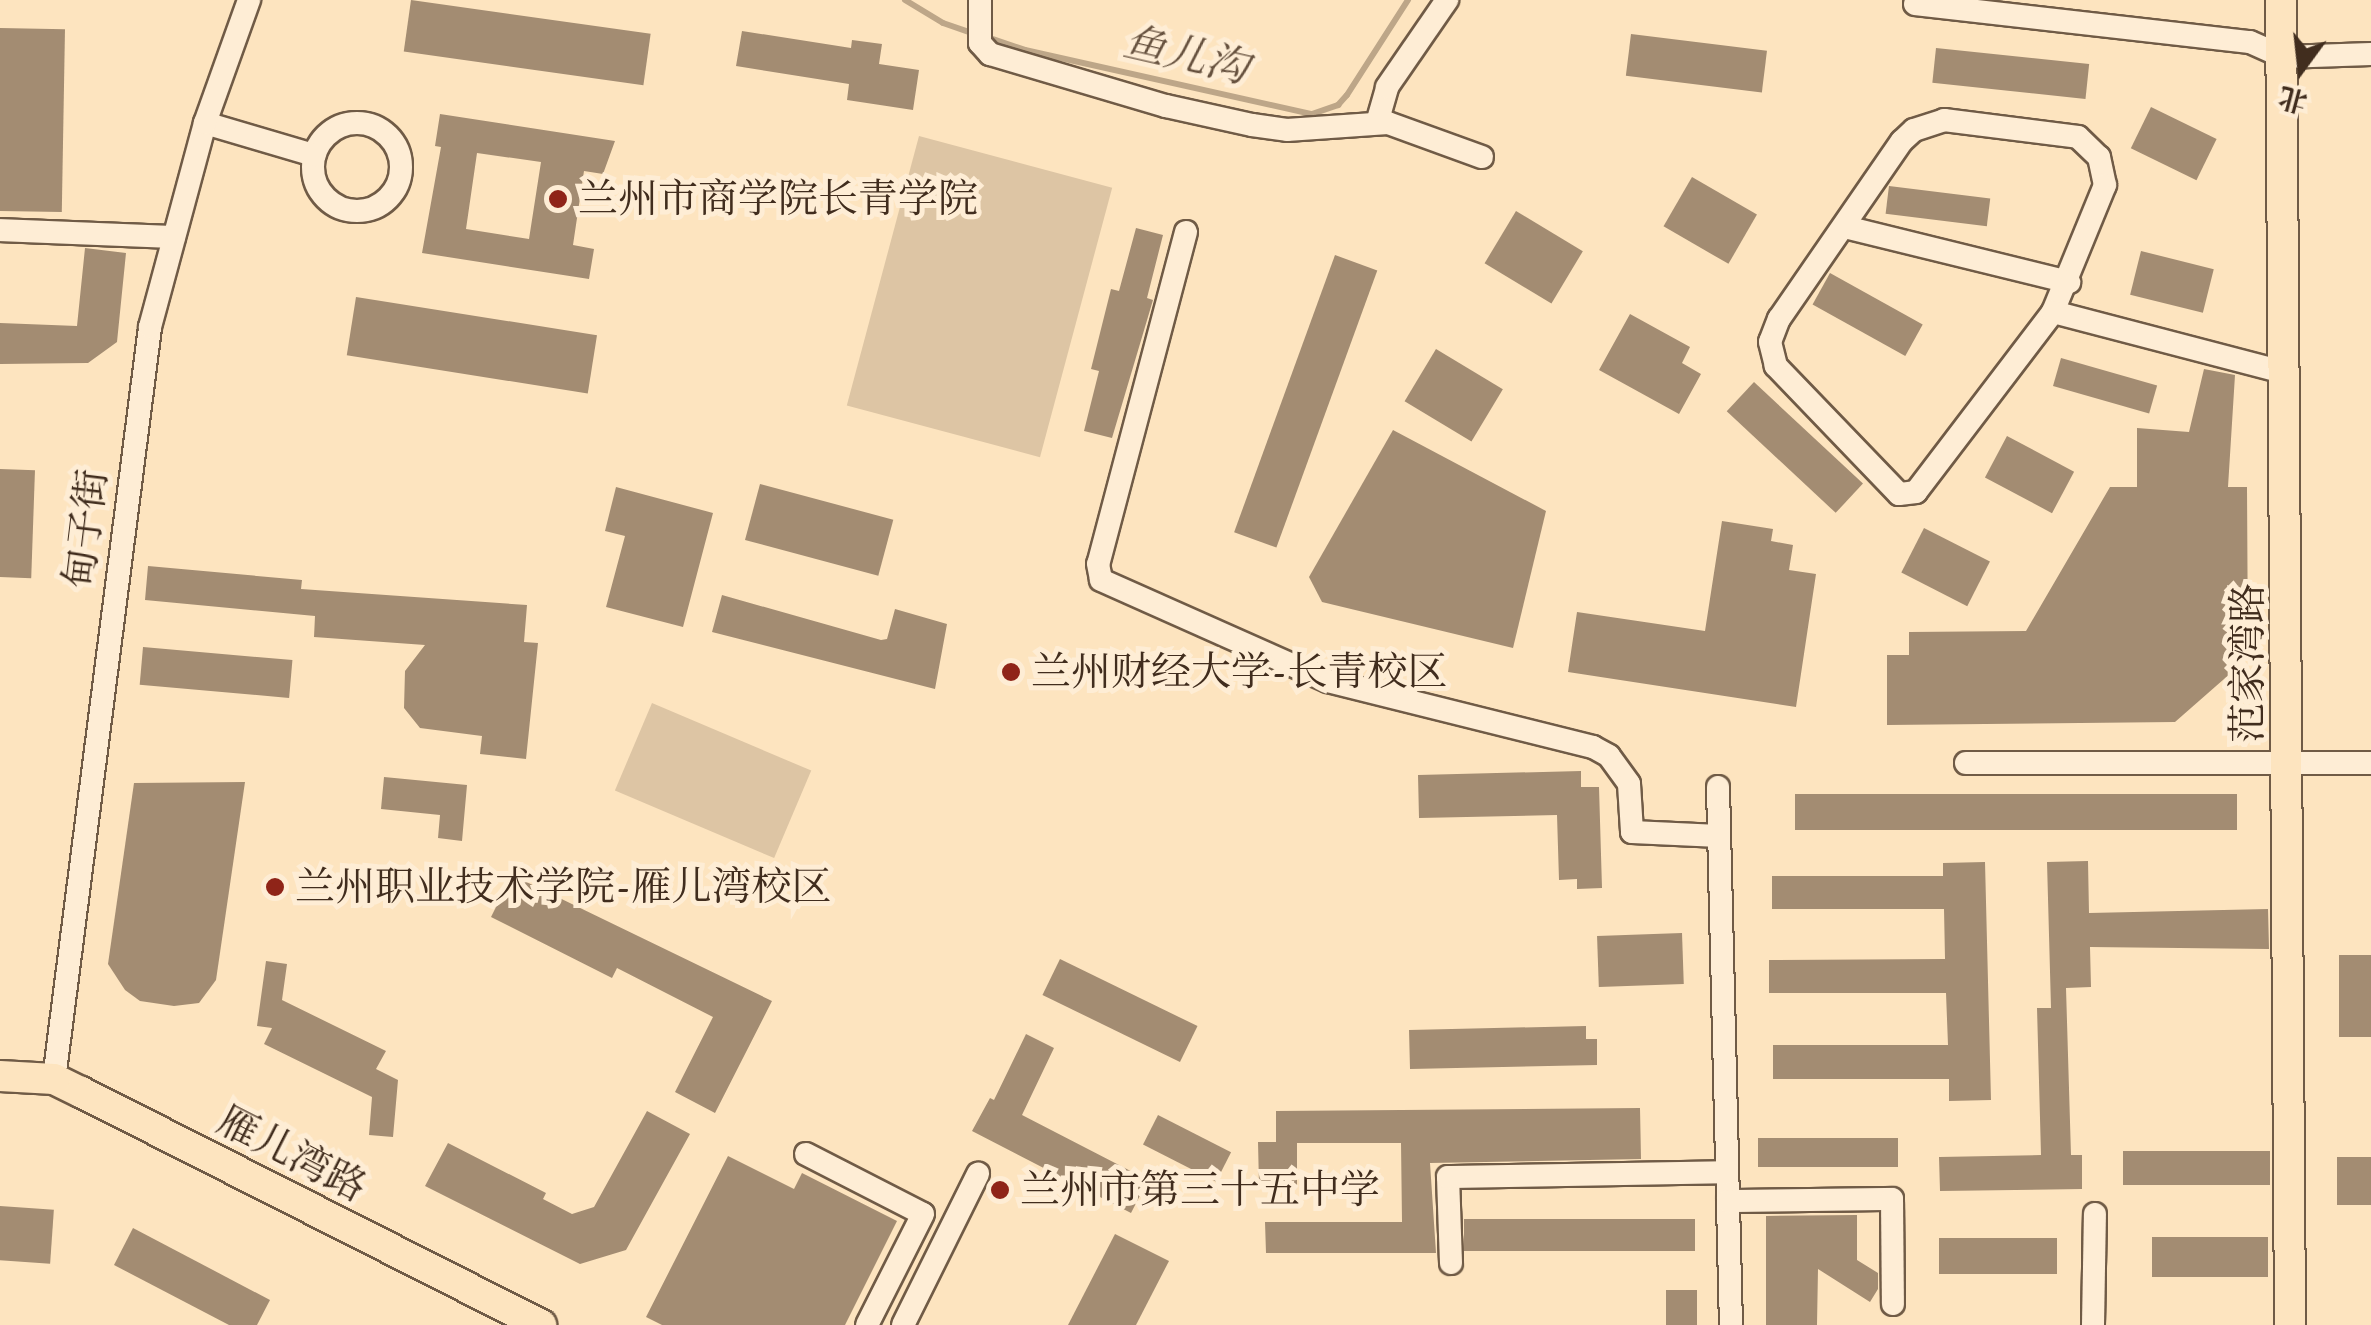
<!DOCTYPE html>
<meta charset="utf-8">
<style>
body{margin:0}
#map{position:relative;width:2371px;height:1325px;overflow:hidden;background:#fde4bf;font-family:"IM FELL Great Primer","Noto Serif SC",serif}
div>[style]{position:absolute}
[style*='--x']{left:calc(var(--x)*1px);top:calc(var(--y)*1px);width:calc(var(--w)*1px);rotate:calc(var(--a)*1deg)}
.green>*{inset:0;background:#ddc5a4;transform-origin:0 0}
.stream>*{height:6px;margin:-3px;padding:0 3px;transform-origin:3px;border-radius:3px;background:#bda688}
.building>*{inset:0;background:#a38c72;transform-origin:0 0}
.roads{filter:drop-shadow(2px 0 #705b46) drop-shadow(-2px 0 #705b46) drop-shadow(0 2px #705b46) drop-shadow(0 -2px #705b46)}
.minor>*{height:22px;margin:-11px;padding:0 11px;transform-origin:11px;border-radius:11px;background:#feedd5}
.minor>.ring{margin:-11px;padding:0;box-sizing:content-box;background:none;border:22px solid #feedd5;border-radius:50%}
.major>*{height:30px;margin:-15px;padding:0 15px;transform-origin:15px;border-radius:15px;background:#fde4bf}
.dots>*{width:28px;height:28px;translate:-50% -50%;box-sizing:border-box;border:5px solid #feedd5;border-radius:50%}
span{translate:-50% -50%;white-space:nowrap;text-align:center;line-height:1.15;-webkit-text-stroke:10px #feedd5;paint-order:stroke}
.poi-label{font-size:40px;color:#412d1e}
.left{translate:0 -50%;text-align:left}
.street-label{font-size:40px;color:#412d1e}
.water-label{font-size:42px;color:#66513e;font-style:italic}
.north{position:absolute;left:2251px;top:20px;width:100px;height:100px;-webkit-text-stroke:8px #feedd5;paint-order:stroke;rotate:195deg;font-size:28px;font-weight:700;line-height:40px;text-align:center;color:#412d1e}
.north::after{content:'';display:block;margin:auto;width:35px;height:45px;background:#412d1e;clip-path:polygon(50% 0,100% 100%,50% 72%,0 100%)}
</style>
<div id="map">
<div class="green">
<i style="left:919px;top:136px;width:200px;height:279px;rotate:15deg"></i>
<i style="left:652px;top:703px;width:173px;height:95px;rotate:23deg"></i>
</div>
<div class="stream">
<i style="--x:905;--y:0;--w:44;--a:31.2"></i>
<i style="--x:943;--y:23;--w:34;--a:19"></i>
<i style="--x:987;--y:37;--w:40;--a:18.9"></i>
<i style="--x:1025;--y:50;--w:294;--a:12.6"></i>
<i style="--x:1312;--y:114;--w:28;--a:-19"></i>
<i style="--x:1338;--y:105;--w:13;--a:-48"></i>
<i style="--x:1347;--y:95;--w:113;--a:-57.3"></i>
</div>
<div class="building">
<i style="left:411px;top:0;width:242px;height:52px;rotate:8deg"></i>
<i style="left:0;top:28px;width:65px;height:183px;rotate:1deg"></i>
<i style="clip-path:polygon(742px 31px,851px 48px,852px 40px,882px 44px,879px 64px,919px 70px,913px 110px,847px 100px,849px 84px,736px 66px)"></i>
<i style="left:1631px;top:34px;width:137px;height:42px;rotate:7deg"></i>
<i style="left:1936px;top:48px;width:154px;height:35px;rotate:6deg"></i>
<i style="left:2151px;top:107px;width:73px;height:46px;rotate:26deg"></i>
<i style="clip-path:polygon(evenodd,440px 114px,615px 141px,603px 174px,584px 171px,573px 245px,594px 249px,589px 279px,422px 253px,441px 147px,435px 146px,440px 114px,477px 153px,541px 162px,529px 239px,466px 229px,477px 153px)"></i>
<i style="left:1692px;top:177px;width:75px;height:57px;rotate:30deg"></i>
<i style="left:1889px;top:186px;width:102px;height:28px;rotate:7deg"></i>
<i style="left:1516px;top:211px;width:78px;height:61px;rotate:31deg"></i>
<i style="clip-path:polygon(1136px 228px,1163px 235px,1147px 298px,1153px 300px,1112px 438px,1084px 431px,1099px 371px,1091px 369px,1111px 289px,1119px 291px)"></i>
<i style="clip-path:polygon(85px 248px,126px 253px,117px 342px,88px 363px,0 364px,0 323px,77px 326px)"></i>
<i style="left:2141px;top:251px;width:75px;height:45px;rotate:14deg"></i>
<i style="left:1335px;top:255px;width:45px;height:295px;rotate:20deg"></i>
<i style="left:1830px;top:273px;width:106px;height:36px;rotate:29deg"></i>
<i style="left:356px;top:297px;width:244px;height:59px;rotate:9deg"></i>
<i style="clip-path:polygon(1630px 314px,1690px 347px,1682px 363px,1701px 374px,1679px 414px,1599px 370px)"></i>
<i style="left:1436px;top:349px;width:78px;height:61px;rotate:31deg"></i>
<i style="left:2061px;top:358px;width:100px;height:29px;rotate:16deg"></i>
<i style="clip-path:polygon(2204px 369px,2235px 375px,2228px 487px,2247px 487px,2248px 658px,2175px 722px,1887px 725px,1887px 655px,1909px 655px,1909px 632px,2026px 631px,2110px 487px,2137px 487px,2137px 428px,2189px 432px)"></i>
<i style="left:1754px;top:382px;width:149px;height:40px;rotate:43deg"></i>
<i style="clip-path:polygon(1393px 430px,1546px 511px,1513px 648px,1322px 602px,1309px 577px)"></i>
<i style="left:2007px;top:436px;width:76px;height:47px;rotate:28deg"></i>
<i style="left:0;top:469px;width:35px;height:108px;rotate:2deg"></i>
<i style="left:760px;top:484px;width:138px;height:58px;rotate:15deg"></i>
<i style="clip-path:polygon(616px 487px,713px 513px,683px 627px,606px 607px,625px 536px,605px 531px)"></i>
<i style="clip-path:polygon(1722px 521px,1773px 529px,1771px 541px,1793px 545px,1789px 570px,1816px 574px,1796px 707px,1568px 672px,1577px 612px,1705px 631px)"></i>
<i style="left:1924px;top:528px;width:74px;height:50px;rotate:27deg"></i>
<i style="clip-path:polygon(148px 566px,302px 580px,301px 589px,527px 605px,524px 642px,538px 643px,526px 759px,480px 754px,482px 736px,420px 728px,404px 708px,405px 671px,425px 645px,314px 637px,315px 616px,145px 600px)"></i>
<i style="clip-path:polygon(722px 595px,881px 640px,887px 639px,895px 609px,947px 624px,935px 689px,712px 632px)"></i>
<i style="left:143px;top:647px;width:150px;height:38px;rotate:5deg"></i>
<i style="clip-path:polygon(1581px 771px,1581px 787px,1599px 787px,1602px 888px,1577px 889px,1577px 879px,1559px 880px,1557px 815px,1419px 818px,1418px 775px)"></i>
<i style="clip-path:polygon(384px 777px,467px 785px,462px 841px,438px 838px,440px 815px,381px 809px)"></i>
<i style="clip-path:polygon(245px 782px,216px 980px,199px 1003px,174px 1006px,140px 1001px,125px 990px,108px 964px,134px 783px)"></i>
<i style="left:1795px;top:794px;width:442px;height:36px"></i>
<i style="clip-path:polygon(2088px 861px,2089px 913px,2268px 909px,2269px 949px,2090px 947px,2091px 987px,2066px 988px,2071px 1155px,2082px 1155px,2082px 1189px,1940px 1191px,1939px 1157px,2041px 1155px,2037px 1008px,2051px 1008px,2047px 862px)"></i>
<i style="clip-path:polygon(1985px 862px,1991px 1100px,1949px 1101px,1949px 1079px,1773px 1079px,1773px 1045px,1948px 1045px,1946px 993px,1769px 993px,1769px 960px,1945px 959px,1944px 909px,1772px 909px,1772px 876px,1943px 876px,1943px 863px)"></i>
<i style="clip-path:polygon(512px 875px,772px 1001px,715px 1113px,675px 1092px,713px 1017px,617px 968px,612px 978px,491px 917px)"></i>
<i style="left:1682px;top:933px;width:51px;height:85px;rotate:88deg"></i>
<i style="left:2339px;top:955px;width:32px;height:82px"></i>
<i style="left:1060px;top:959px;width:153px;height:40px;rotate:26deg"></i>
<i style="clip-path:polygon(266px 961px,287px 964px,282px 1000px,386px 1051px,376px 1069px,398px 1080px,393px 1137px,369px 1135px,372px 1097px,264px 1044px,272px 1028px,257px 1026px)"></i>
<i style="clip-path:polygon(1586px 1026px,1586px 1039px,1597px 1039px,1597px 1065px,1410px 1069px,1409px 1030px)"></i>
<i style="clip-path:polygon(1026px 1034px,1054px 1048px,1022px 1115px,1148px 1180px,1131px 1213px,972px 1131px,990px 1098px,994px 1100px)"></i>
<i style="clip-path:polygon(1640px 1108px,1641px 1159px,1430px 1163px,1436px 1253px,1266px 1253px,1265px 1222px,1402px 1222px,1401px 1143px,1297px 1143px,1297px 1185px,1259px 1185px,1258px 1142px,1276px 1142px,1276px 1111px)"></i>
<i style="clip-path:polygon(647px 1111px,690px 1134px,626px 1250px,580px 1264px,425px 1186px,448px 1143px,546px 1193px,543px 1199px,572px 1214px,594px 1207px)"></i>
<i style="left:1158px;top:1115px;width:82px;height:33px;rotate:27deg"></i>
<i style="left:1898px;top:1138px;width:29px;height:140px;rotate:90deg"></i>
<i style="left:2270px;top:1151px;width:34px;height:147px;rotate:90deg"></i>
<i style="clip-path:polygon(728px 1156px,794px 1189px,802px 1173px,897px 1221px,845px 1325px,662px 1325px,646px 1317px)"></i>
<i style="left:2371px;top:1157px;width:48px;height:34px;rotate:90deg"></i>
<i style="left:0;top:1206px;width:54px;height:54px;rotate:4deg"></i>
<i style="clip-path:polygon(1857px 1215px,1857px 1260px,1878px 1273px,1878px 1289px,1870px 1302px,1818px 1269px,1817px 1325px,1766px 1325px,1766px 1216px)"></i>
<i style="left:1695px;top:1219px;width:32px;height:231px;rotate:90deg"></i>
<i style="clip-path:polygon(133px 1228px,270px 1300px,257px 1325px,229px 1325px,114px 1265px)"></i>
<i style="clip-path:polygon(1115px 1234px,1169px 1261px,1136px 1325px,1068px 1325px)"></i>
<i style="left:2152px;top:1237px;width:116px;height:40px"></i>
<i style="left:1939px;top:1238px;width:118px;height:36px"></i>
<i style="left:1666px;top:1290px;width:31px;height:35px"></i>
</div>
<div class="roads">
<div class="minor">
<i style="--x:980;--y:0;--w:43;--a:90"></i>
<i style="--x:980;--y:43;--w:15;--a:48"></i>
<i style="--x:990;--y:54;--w:184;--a:16.5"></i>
<i style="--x:1166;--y:106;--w:88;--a:12.5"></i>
<i style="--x:1252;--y:125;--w:35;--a:8"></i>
<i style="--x:1287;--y:130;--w:101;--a:-4"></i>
<i style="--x:1388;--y:123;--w:100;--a:19.9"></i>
<i style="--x:1915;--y:4;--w:337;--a:6.5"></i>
<i style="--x:2250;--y:42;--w:36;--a:24"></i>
<i style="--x:2283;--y:57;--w:88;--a:-2"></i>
<i style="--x:1944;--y:120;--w:135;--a:7.2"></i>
<i style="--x:2078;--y:137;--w:29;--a:44"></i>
<i style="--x:2099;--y:157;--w:29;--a:78"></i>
<i style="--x:2105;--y:185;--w:137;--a:112.3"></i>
<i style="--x:2053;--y:312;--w:226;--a:127.3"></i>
<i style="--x:1916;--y:492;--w:17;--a:173"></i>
<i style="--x:1899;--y:494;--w:178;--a:-133.9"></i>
<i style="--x:1776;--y:366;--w:25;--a:-104"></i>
<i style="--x:1770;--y:342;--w:25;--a:-69"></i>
<i style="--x:1779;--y:319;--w:216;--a:-55.4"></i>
<i style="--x:1902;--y:141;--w:16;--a:-43"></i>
<i style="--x:1914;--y:130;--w:32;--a:-18"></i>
<i class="ring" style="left:313px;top:123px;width:66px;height:66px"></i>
<i style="--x:205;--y:123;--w:114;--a:16.4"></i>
<i style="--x:1377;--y:123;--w:37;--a:-74"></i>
<i style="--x:1387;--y:87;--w:106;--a:-55.4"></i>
<i style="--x:1845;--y:227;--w:231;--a:13.8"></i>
<i style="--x:0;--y:230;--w:174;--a:2.3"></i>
<i style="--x:1186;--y:232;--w:343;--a:104.8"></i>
<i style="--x:1098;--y:564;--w:16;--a:79"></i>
<i style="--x:1101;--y:580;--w:248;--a:24"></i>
<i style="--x:1328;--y:681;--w:273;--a:14"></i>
<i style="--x:1593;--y:747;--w:18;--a:29"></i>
<i style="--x:1609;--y:756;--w:34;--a:54"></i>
<i style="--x:1629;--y:784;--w:48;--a:86.4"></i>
<i style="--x:1632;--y:832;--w:87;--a:2.6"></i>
<i style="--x:2053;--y:312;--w:242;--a:14.6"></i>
<i style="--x:1966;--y:763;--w:405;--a:0"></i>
<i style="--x:1718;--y:787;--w:538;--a:88.62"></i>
<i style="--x:54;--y:1079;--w:758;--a:-82.72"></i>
<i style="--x:150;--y:327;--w:211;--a:-74.9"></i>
<i style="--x:205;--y:123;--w:131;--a:-70.3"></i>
<i style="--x:806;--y:1154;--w:131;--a:27.1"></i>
<i style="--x:923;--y:1214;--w:124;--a:116.8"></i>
<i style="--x:1728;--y:1201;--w:164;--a:-0.7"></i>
<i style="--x:1892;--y:1199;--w:105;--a:89.5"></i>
<i style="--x:1451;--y:1263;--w:86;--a:-92"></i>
<i style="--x:1448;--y:1177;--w:279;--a:-1"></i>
<i style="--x:903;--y:1325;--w:169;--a:-63.6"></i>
<i style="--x:2093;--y:1325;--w:111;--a:-89"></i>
</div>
<div class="major">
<i style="--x:2281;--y:0;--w:1325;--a:89.61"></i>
<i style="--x:0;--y:1076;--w:54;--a:3.2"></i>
<i style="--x:54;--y:1079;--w:30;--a:26"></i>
<i style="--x:81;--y:1092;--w:516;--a:26.86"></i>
</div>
</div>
<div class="dots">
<i style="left:558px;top:199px;background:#8f2418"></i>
<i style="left:1011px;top:672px;background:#8f2418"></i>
<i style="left:275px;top:887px;background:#8f2418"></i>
<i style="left:1000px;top:1190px;background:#8f2418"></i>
</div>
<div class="poi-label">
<span class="left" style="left:578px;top:199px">兰州市商学院长青学院</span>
<span class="left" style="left:1031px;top:672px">兰州财经大学-长青校区</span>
<span class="left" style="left:295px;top:887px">兰州职业技术学院-雁儿湾校区</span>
<span class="left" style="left:1020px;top:1190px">兰州市第三十五中学</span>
</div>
<div class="street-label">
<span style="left:86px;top:529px;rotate:-83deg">甸子街</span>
<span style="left:2248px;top:663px;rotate:-90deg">范家湾路</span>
<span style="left:292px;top:1154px;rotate:27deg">雁儿湾路</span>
</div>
<div class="water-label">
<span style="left:1186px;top:55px;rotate:13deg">鱼儿沟</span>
</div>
<div class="north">北</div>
</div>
